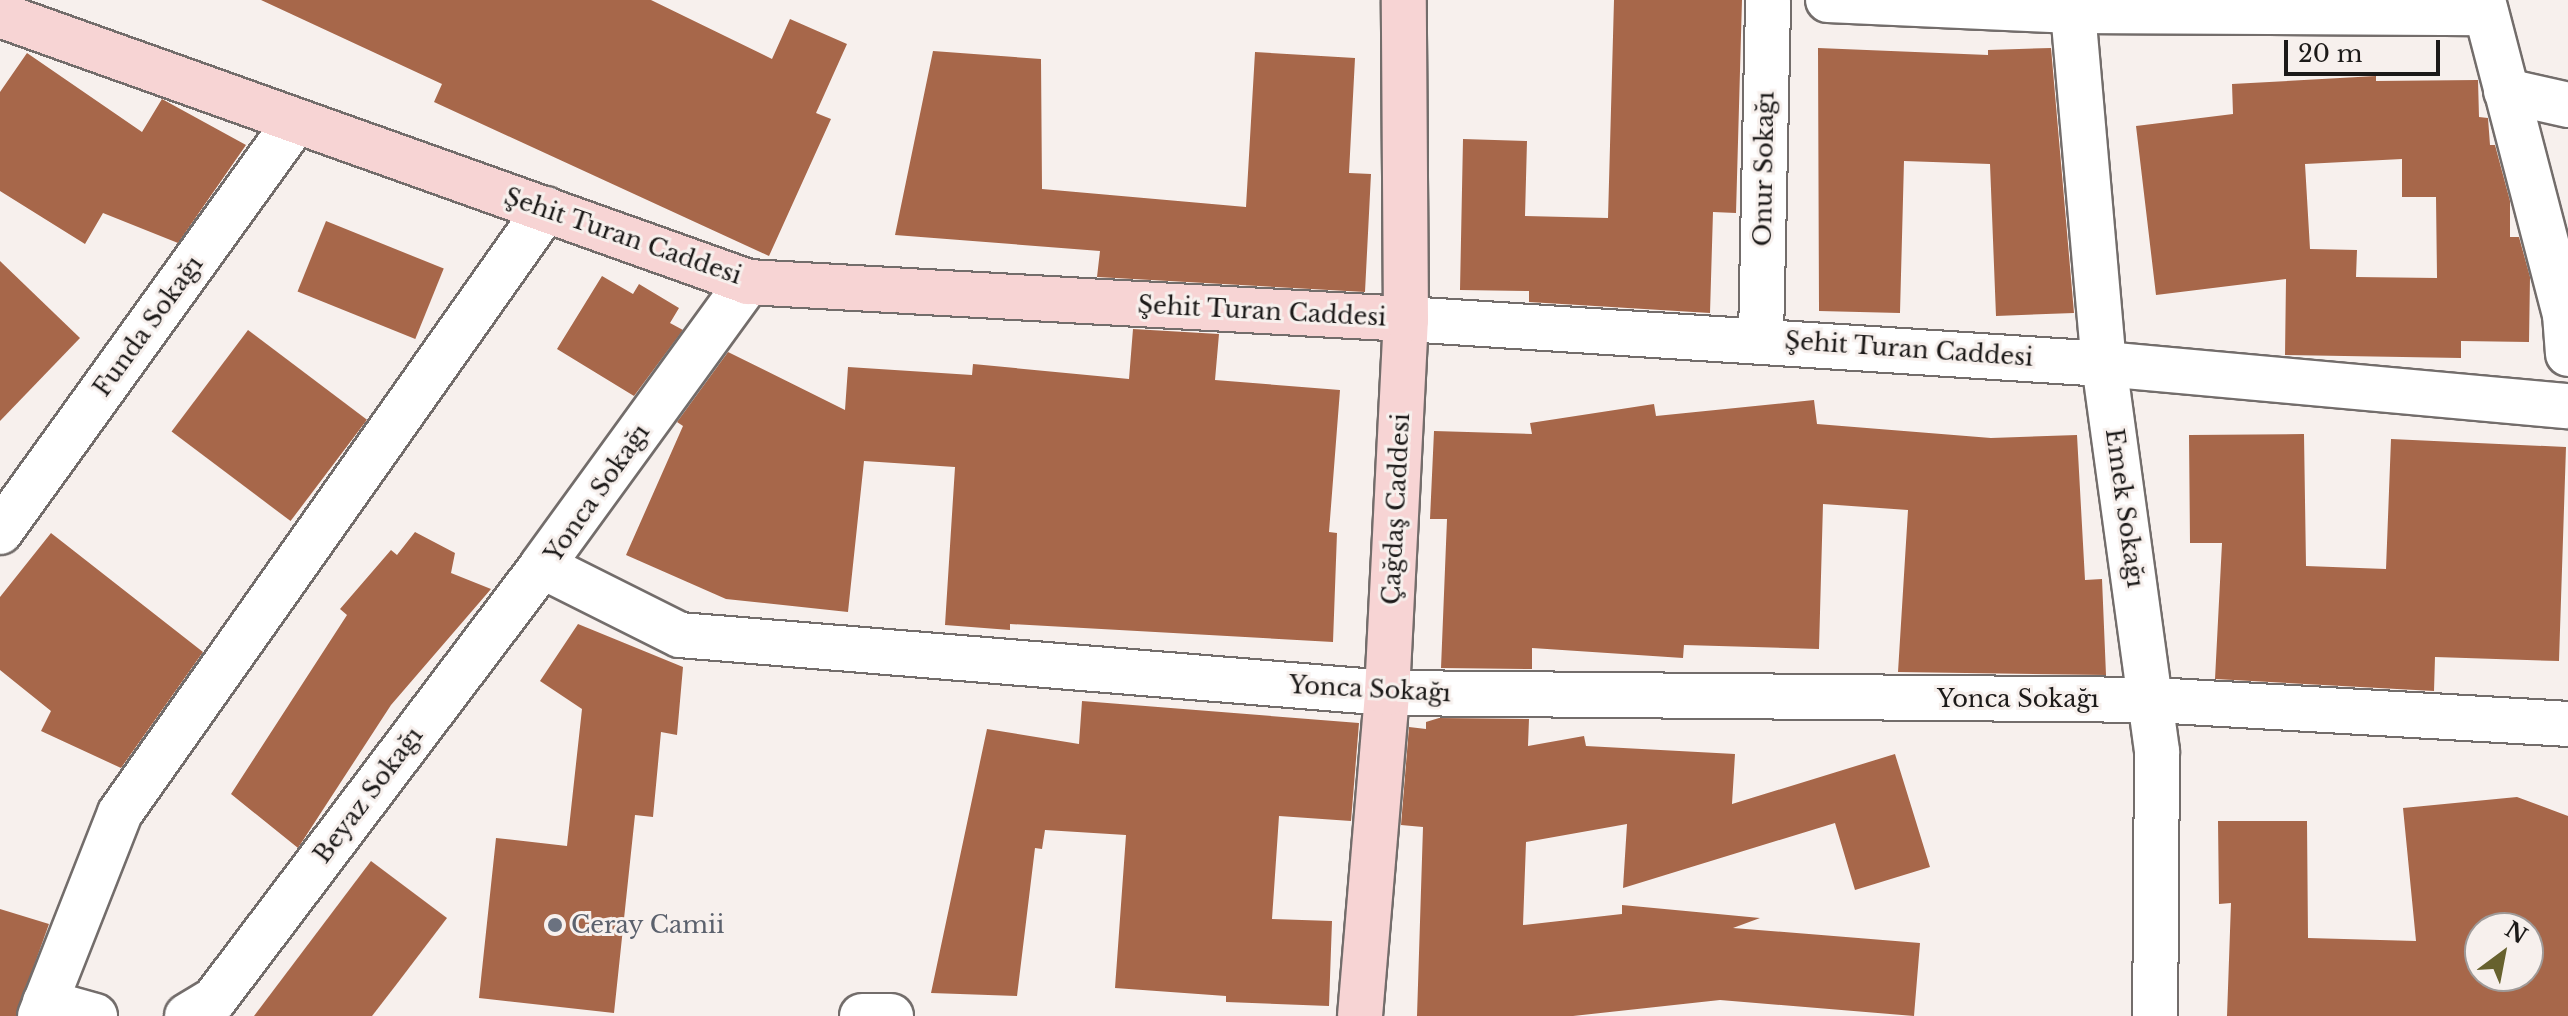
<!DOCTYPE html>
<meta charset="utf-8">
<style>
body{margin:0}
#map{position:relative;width:2568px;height:1016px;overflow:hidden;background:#f7f0ed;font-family:"Libre Baskerville",serif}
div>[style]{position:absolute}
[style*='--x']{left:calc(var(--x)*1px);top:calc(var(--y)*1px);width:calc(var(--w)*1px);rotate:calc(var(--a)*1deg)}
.building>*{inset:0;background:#a7674a;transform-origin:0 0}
.roads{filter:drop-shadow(2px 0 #736d6b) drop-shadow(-2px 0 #736d6b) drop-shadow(0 2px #736d6b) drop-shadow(0 -2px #736d6b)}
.street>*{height:44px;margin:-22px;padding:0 22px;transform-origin:22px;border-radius:22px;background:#fff}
.secondary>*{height:44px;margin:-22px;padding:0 22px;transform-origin:22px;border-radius:22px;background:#f7d4d4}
.dots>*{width:22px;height:22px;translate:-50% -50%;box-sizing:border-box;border:4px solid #f7f0ed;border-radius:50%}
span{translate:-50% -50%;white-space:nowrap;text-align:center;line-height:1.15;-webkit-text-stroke:6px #f7f0ed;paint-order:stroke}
.street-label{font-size:24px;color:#1c1a19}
.worship-label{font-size:24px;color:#5b616d}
.left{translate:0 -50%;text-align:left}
.north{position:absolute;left:2464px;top:912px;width:80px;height:80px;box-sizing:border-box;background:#f7f0ed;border:2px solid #9f9a98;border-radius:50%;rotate:32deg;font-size:22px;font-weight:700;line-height:32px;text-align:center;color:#1c1a19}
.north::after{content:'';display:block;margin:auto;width:28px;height:36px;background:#67612e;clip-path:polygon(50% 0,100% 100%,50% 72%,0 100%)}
.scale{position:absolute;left:2284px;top:40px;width:156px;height:36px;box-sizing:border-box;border:4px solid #1c1a19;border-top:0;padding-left:10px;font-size:24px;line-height:28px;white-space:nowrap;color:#1c1a19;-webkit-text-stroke:6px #f7f0ed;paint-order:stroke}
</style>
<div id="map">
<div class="building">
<i style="clip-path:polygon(261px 0,651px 0,772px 59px,790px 19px,847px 44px,816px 113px,831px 119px,769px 256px,434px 102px,442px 84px)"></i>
<i style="clip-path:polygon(1614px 0,1742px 0,1736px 213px,1713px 212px,1710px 313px,1529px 302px,1529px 291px,1460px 290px,1463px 139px,1527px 141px,1525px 216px,1608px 218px)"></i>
<i style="clip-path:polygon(1818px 48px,1988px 55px,1988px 50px,2051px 48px,2074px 313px,1996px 316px,1990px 164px,1904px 161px,1900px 313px,1819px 311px)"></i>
<i style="clip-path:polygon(933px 51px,1041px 59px,1042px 189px,1246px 207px,1255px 52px,1355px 58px,1349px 173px,1371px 174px,1365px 292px,1097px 277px,1100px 251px,895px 235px)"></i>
<i style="clip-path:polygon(27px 53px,142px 132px,162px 99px,246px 145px,178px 243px,103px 213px,85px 244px,0 191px,0 92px)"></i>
<i style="clip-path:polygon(evenodd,2376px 76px,2376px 81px,2478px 80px,2479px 117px,2488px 118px,2490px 145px,2495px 145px,2510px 201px,2510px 237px,2519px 237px,2530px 277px,2529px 342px,2461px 341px,2461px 358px,2285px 355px,2286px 279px,2156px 295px,2136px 126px,2233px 114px,2232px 84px,2376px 76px,2402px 159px,2402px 197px,2436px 197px,2437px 278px,2356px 277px,2357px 250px,2310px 249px,2305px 164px,2402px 159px)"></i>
<i style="left:326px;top:221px;width:127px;height:76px;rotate:22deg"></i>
<i style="clip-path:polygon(0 261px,80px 338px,0 421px)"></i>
<i style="clip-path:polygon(602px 276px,633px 294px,639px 284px,679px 308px,670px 323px,683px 330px,634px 396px,557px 349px)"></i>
<i style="clip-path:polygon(1133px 329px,1219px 334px,1215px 380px,1340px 390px,1329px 532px,1337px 533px,1333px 642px,1010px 624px,1010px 630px,945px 625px,955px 467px,864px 461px,848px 612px,726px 599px,626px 555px,683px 426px,677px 422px,728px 352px,845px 410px,848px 367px,972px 375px,973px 364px,1129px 379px)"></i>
<i style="left:248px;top:330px;width:149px;height:127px;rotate:37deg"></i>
<i style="clip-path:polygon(1814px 400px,1817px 424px,1991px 438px,2077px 435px,2085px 580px,2102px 579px,2106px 675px,1898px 672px,1908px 510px,1823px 504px,1819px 649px,1684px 645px,1683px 658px,1532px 648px,1532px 669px,1441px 668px,1447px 519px,1430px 519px,1434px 431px,1532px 434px,1530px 423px,1654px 404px,1656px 416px)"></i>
<i style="clip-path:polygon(2304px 434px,2306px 566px,2386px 569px,2391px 439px,2566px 447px,2559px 661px,2435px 657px,2434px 691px,2215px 679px,2222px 543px,2190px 543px,2189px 435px)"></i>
<i style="clip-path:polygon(415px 532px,455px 553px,451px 573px,491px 589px,391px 705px,298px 848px,231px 794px,347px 615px,340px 609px,391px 550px,397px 555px)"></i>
<i style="clip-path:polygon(51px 533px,203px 652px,121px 768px,41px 731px,51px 711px,0 670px,0 597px)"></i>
<i style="clip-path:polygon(578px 624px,683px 667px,677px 735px,661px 732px,653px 817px,635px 815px,614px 1013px,479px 998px,496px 838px,567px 846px,582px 709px,540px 681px)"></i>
<i style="clip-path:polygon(1082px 701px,1359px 723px,1351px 821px,1279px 816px,1272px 919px,1332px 921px,1329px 1006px,1226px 1002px,1226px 996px,1115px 988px,1126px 835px,1045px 830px,1042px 849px,1035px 848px,1017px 996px,931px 993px,987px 729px,1079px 744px)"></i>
<i style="clip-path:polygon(1439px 718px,1529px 719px,1528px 746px,1584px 736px,1586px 746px,1735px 754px,1732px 804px,1895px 754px,1930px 867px,1855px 890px,1835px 823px,1623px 888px,1627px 824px,1526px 842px,1523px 925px,1622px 914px,1622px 905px,1760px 918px,1733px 928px,1920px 943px,1914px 1016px,1720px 1000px,1573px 1016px,1417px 1016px,1423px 827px,1401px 825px,1409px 727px,1426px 729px,1426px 722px)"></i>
<i style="clip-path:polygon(evenodd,2517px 797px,2568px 816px,2568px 1016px,2227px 1016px,2231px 903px,2219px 904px,2218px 821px,2307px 821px,2308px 938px,2416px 941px,2403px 808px,2517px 797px,2480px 928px,2528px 928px,2528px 976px,2480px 976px,2480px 928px)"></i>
<i style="clip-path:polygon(371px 861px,447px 918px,396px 985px,372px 1016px,254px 1016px)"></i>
<i style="clip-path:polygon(0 909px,49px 924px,16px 1016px,0 1016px)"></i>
</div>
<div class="roads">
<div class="street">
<i style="--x:1828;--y:0;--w:245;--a:2.6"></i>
<i style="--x:2073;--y:11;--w:413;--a:0.3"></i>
<i style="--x:2072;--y:0;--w:365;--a:85"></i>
<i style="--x:2104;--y:364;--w:391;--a:82.2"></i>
<i style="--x:2157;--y:751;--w:265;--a:90.4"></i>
<i style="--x:2483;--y:0;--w:325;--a:75.4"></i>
<i style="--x:2565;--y:314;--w:40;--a:85.7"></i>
<i style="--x:2506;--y:91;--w:64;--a:12.7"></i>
<i style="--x:748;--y:282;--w:351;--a:126"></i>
<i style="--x:542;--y:566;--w:154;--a:26.6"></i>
<i style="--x:680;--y:635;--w:709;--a:4.69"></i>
<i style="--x:1387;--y:693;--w:766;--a:0.52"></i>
<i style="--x:2153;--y:700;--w:416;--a:3.3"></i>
<i style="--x:1406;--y:319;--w:699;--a:3.69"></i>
<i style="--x:2104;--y:364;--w:466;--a:5.2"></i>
<i style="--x:1761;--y:338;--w:338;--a:-88.8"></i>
<i style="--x:0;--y:532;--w:506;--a:-54.24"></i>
<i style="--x:45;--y:1002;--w:52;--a:15.6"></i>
<i style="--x:40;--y:1016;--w:218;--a:-68.5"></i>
<i style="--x:120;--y:813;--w:739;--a:-54.8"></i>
<i style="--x:187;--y:1016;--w:31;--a:-31"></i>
<i style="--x:214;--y:1000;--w:544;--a:-52.92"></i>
<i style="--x:862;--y:1016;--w:29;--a:0"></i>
</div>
<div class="secondary">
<i style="--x:0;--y:15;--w:794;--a:19.64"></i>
<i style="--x:748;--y:282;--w:659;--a:3.22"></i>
<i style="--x:1360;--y:1016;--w:324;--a:-85.2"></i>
<i style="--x:1387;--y:693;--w:374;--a:-87.1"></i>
<i style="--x:1406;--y:319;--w:319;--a:-90.4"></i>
</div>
</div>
<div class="dots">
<i style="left:555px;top:925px;background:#6b7280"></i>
</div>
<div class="street-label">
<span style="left:1764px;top:169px;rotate:-89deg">Onur Sokağı</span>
<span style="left:623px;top:236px;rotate:19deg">Şehit Turan Caddesi</span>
<span style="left:1262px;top:311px;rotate:3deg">Şehit Turan Caddesi</span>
<span style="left:148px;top:326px;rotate:-54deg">Funda Sokağı</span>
<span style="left:1909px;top:349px;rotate:4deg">Şehit Turan Caddesi</span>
<span style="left:597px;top:493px;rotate:-55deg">Yonca Sokağı</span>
<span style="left:2125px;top:508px;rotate:82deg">Emek Sokağı</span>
<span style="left:1396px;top:509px;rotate:-87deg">Çağdaş Caddesi</span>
<span style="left:1370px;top:689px;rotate:3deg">Yonca Sokağı</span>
<span style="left:2018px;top:699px">Yonca Sokağı</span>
<span style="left:368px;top:795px;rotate:-53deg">Beyaz Sokağı</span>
</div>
<div class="worship-label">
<span class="left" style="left:571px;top:925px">Ceray Camii</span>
</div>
<div class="north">N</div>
<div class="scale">20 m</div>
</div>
